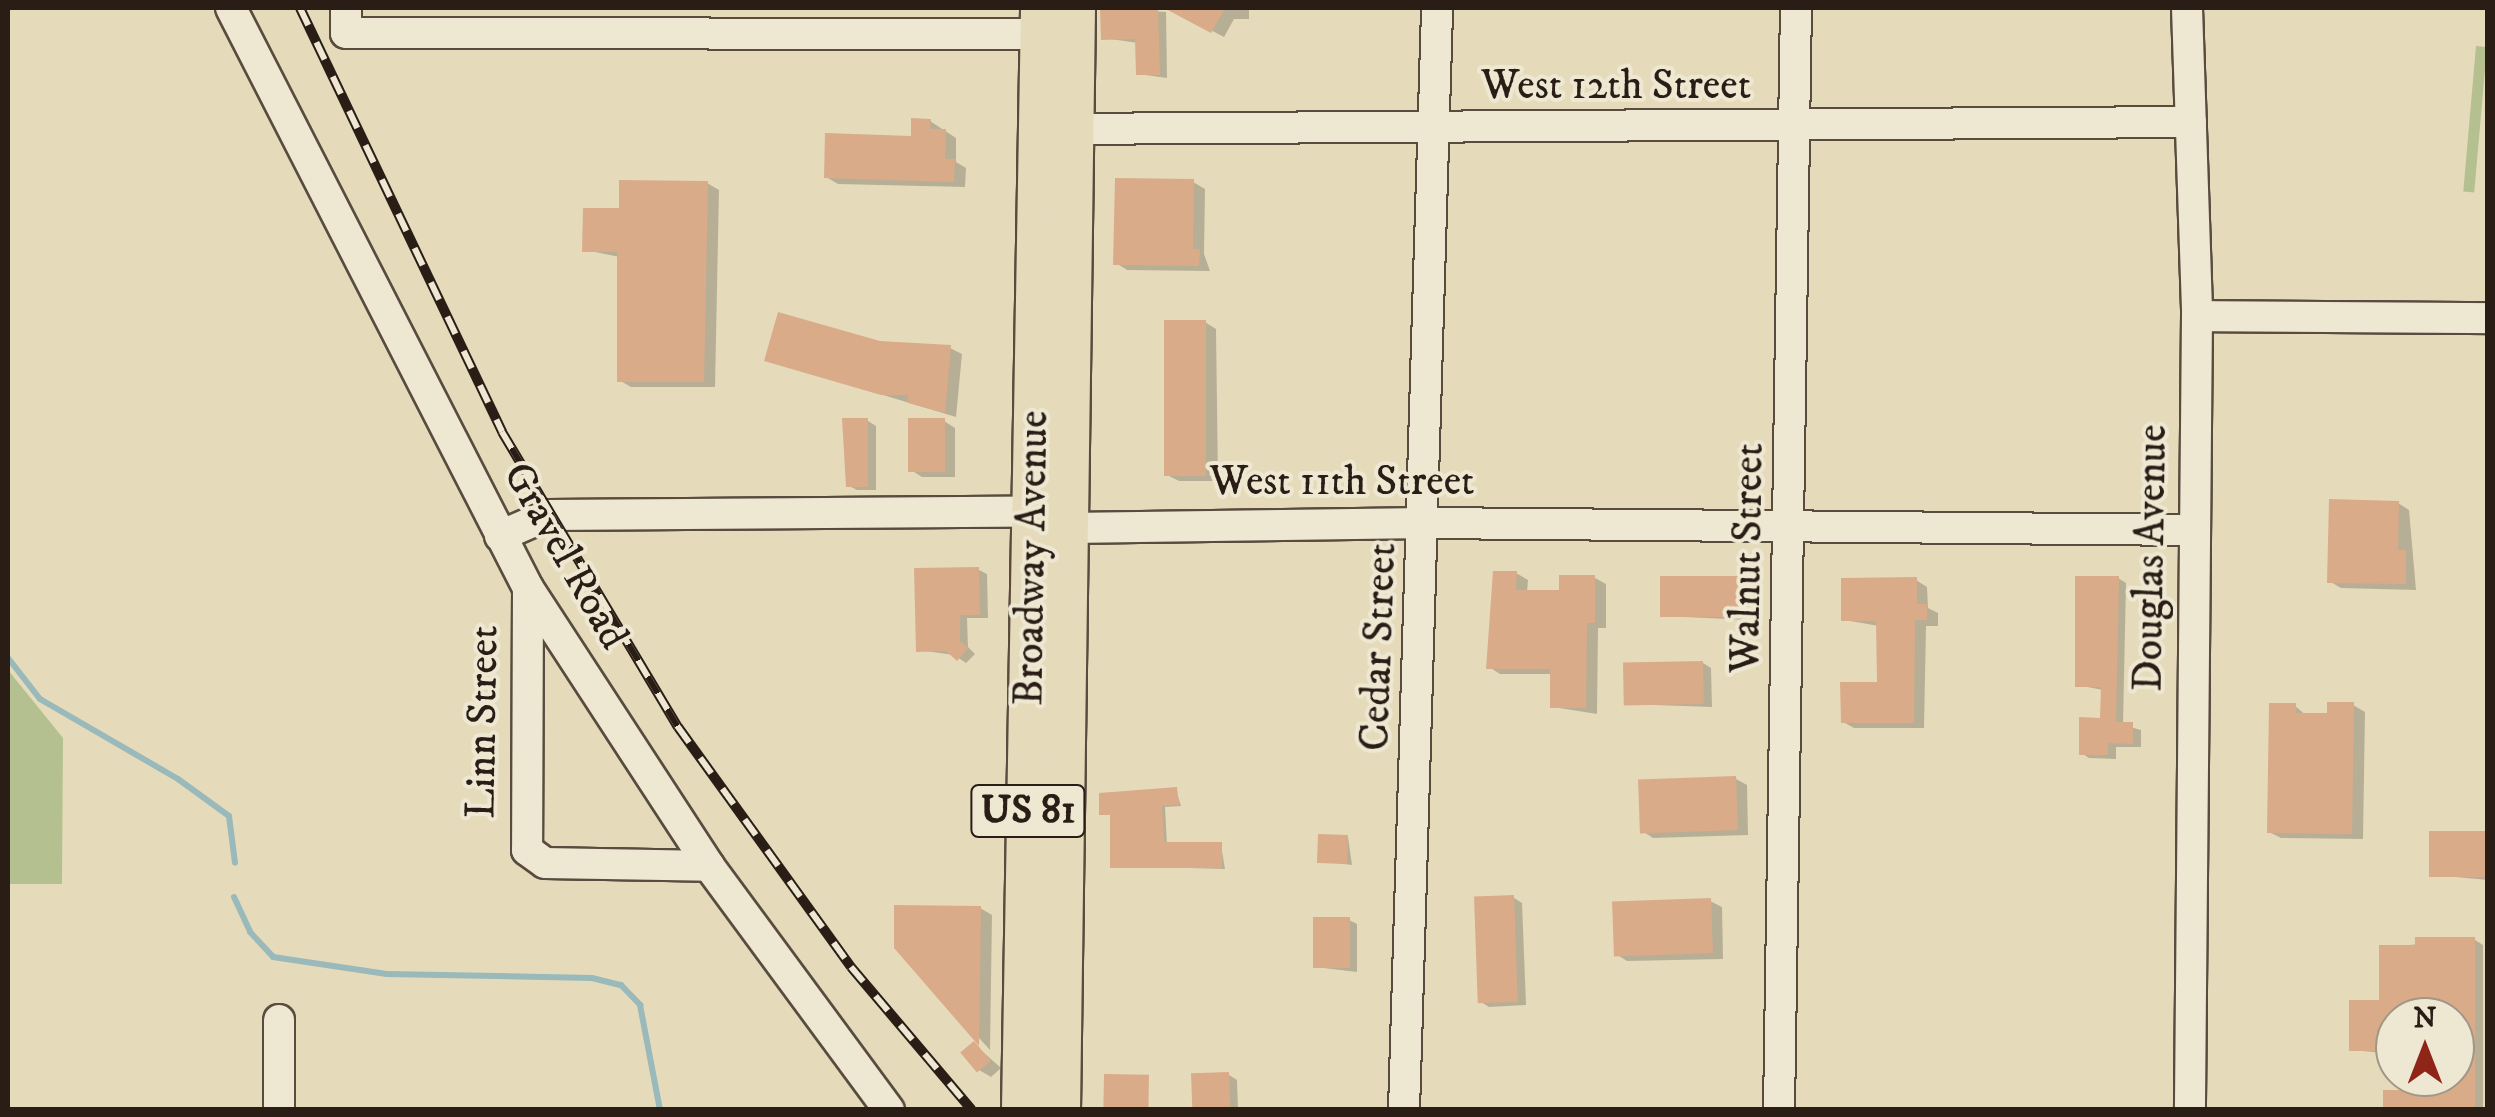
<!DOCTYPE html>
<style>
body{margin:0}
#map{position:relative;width:2495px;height:1117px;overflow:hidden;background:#e5dbbb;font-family:"IM FELL DW Pica",serif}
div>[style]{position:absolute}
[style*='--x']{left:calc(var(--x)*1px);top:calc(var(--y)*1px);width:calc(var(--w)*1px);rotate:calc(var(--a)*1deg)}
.green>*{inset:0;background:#b5c090;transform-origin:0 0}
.shadow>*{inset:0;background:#0003}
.stream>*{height:6px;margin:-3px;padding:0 3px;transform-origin:3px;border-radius:3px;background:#99b9ba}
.building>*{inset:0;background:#daab89;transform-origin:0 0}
.roads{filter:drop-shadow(2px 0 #594c3f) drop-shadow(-2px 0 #594c3f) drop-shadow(0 2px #594c3f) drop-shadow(0 -2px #594c3f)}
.minor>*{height:30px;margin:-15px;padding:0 15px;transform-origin:15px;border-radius:15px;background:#eee8d3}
.highway>*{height:42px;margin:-21px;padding:0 21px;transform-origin:21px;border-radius:21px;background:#e5dbbb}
.rail>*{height:10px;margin-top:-5px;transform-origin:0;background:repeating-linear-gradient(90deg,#eee8d3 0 19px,#2a1d16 0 38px);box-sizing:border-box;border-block:2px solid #2a1d16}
span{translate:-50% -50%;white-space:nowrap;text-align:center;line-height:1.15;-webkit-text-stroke:8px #eee8d3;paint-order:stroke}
.shield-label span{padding:2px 8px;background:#eee8d3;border:2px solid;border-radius:8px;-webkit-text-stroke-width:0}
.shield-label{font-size:40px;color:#2a1d16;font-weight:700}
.street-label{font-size:42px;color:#2a1d16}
.frame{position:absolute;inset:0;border:10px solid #2a1d16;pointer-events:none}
.north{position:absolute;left:2375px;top:997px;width:100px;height:100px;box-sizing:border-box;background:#eee8d3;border:2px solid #a09787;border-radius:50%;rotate:0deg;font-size:28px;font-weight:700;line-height:40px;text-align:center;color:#2a1d16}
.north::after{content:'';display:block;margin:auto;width:35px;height:45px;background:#8f2418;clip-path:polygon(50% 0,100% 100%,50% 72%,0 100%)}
</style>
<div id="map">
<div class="green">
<i style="left:2476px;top:46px;width:11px;height:146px;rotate:5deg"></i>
<i style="clip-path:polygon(8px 670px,63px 738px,62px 884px,8px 884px)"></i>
</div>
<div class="shadow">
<i style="clip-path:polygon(1103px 8px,1166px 12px,1167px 78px,1138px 74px,1138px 43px,1104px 38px)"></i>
<i style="clip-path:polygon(1168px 8px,1249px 8px,1249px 19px,1234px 19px,1224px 37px)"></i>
<i style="clip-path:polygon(930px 121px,956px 138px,956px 162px,966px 168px,965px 187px,838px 184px,826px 177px,913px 138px)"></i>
<i style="clip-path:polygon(1193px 182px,1205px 189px,1204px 254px,1210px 271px,1127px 270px,1116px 263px)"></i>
<i style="clip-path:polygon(707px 183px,719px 190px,715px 387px,631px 387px,619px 380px,620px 257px,585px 250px)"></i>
<i style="clip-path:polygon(1205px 322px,1216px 329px,1218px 481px,1179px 481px,1167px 475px)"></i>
<i style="clip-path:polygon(880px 344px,950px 348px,962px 354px,956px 417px,767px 360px)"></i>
<i style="clip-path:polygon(868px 421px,876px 426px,876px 490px,857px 490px,849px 486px)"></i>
<i style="clip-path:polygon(944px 421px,955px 428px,955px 477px,922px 477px,911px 470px)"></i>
<i style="clip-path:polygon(2398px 503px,2409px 510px,2416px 590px,2341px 588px,2329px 581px)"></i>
<i style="clip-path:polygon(979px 570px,987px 574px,988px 618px,967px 618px,968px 647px,975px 654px,966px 663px,954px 655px,918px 650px)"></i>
<i style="clip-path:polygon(1516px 573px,1528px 580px,1527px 592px,1562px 593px,1595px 578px,1606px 584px,1606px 628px,1598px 628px,1597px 714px,1553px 707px,1553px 674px,1500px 674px,1489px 667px)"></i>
<i style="clip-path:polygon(1741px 578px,1750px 583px,1750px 620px,1662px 616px)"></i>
<i style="clip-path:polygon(2118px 578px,2126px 583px,2123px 725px,2141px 730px,2141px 747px,2116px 747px,2116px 759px,2089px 758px,2081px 753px,2102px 720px,2103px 690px,2077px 685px)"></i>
<i style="clip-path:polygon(1916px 580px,1927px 587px,1928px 608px,1938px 613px,1938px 626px,1926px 626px,1924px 728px,1854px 728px,1843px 722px,1879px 684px,1879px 626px,1844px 620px)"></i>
<i style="clip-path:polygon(1703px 663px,1711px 668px,1712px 707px,1626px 704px)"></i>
<i style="clip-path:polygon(2353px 705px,2365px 712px,2363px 839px,2281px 838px,2269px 832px,2295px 706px,2307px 716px,2329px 716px)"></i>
<i style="clip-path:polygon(1736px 779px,1747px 785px,1748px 835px,1653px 838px,1642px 831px)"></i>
<i style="clip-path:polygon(1176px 790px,1181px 806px,1165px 807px,1167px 845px,1221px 845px,1225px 869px,1113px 866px,1113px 816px,1102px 813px)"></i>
<i style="clip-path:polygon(2432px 833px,2488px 834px,2488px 880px,2434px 875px)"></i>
<i style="clip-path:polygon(1348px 837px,1352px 865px,1319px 861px)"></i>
<i style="clip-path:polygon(1514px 898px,1522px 903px,1526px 1005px,1489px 1007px,1481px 1002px)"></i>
<i style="clip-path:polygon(1710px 901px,1722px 907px,1723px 959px,1627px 961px,1616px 954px)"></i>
<i style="clip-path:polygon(980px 908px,992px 915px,990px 1050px,896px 947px)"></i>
<i style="clip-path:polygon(1349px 920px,1357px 924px,1357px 972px,1315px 967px)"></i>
<i style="clip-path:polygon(2475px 940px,2483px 945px,2483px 1110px,2390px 1110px,2419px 1093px,2419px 1077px,2455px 1077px,2455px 1017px,2395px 1017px,2395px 1054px,2351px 1050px,2382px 1003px,2382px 947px)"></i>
<i style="clip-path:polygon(974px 1044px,1001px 1068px,991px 1077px,979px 1070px)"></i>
<i style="clip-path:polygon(1229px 1075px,1237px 1080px,1238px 1110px,1194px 1110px)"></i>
</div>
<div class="stream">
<i style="--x:8;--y:658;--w:52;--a:52"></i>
<i style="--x:40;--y:699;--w:160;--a:30.1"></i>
<i style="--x:178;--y:779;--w:63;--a:36"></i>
<i style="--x:229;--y:816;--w:47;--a:82.7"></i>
<i style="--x:234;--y:897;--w:38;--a:65"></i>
<i style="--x:250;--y:932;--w:34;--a:47"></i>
<i style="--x:273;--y:957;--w:115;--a:8.5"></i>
<i style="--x:387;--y:974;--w:205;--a:1.1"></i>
<i style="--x:592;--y:978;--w:30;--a:14"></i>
<i style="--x:621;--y:985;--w:28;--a:46"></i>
<i style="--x:640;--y:1005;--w:107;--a:79.2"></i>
</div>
<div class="building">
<i style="clip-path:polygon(1100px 8px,1158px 8px,1160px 75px,1136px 75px,1135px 39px,1101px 40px)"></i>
<i style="clip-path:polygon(1164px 8px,1225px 8px,1211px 33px)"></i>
<i style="clip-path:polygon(911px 118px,931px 119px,930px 129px,946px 129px,945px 159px,955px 159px,954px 182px,824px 178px,825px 133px,911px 136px)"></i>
<i style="clip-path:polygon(1115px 178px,1194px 179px,1193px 249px,1200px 249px,1199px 266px,1113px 265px)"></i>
<i style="clip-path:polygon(619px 180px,708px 181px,704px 382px,617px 382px,617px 252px,582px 252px,583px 208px,619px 208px)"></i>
<i style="clip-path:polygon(778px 312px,880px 341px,951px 345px,945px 413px,908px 403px,908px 395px,881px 395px,764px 361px)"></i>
<i style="left:1164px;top:320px;width:42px;height:156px"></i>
<i style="clip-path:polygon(842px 418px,868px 418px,868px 487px,846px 487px)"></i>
<i style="left:908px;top:418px;width:37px;height:54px"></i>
<i style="clip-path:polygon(2329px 499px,2399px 501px,2398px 550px,2406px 550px,2406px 584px,2327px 583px)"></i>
<i style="clip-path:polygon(979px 567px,980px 615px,960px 615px,960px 641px,968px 648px,957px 661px,946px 651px,916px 652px,914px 568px)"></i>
<i style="clip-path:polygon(1493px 571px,1517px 571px,1516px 590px,1559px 590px,1559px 575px,1595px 575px,1595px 623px,1587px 623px,1586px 708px,1550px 708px,1550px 669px,1486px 669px)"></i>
<i style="left:1660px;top:576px;width:82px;height:41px"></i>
<i style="clip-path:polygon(2075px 576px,2119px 576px,2116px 722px,2133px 722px,2133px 744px,2108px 743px,2108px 755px,2079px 755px,2079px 717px,2100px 718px,2101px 687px,2075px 687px)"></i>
<i style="clip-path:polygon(1917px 577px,1917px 604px,1927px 604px,1927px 620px,1915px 620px,1914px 723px,1841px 723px,1840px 682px,1877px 682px,1876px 621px,1841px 621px,1841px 578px)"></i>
<i style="left:1703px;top:661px;width:43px;height:80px;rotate:89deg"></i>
<i style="clip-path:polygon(2327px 702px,2354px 702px,2352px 834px,2267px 833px,2269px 703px,2296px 703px,2296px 713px,2327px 713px)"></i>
<i style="left:1736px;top:776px;width:54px;height:98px;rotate:88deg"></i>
<i style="clip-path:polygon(1177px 787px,1179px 805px,1162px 806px,1164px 842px,1222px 842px,1222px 868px,1110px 868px,1110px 815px,1099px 815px,1099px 793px)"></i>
<i style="left:2429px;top:831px;width:58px;height:46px"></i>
<i style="left:1318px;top:834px;width:30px;height:29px;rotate:2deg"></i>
<i style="left:1514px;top:895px;width:107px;height:40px;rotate:88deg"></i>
<i style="left:1711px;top:898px;width:55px;height:99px;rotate:88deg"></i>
<i style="clip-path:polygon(894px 905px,981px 906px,979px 1046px,894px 948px)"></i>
<i style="left:1313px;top:917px;width:37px;height:51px"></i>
<i style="clip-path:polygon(2415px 937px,2475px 937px,2475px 1110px,2383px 1109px,2383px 1090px,2416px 1090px,2416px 1077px,2455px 1077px,2455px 1017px,2395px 1017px,2395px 1051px,2349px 1051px,2349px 1000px,2379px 1000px,2379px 945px,2415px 945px)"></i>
<i style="left:974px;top:1041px;width:26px;height:18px;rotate:50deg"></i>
<i style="left:1229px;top:1072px;width:38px;height:38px;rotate:88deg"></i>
<i style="left:1104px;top:1074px;width:45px;height:36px;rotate:1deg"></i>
</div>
<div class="roads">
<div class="minor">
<i style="--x:231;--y:8;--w:652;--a:62.88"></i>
<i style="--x:528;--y:588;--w:332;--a:56.9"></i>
<i style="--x:709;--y:866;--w:303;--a:53.6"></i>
<i style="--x:346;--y:8;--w:25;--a:90"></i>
<i style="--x:346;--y:33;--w:714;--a:0.08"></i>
<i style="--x:2187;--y:8;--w:308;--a:88.1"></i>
<i style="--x:2197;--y:316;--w:794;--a:90.51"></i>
<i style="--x:1054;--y:129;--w:1137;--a:-0.35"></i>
<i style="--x:2197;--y:316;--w:291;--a:0.4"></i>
<i style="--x:500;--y:536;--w:52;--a:-23.6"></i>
<i style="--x:548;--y:515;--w:484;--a:-0.4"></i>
<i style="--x:1032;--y:512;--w:39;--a:24"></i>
<i style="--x:1068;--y:528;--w:358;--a:-0.8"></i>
<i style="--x:1426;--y:523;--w:767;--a:0.52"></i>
<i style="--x:528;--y:588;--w:262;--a:90.2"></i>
<i style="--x:527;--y:850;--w:22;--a:36"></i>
<i style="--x:545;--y:863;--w:164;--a:1"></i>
<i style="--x:279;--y:1020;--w:90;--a:90"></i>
<i style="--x:1404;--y:1110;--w:1102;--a:-88.28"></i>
<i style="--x:1779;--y:1110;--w:1102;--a:-89.12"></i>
</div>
<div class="highway">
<i style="--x:1023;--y:1110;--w:1102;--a:-89.01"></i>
<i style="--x:1059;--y:1110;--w:1102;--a:-89.22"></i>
</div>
</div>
<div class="rail">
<i style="--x:300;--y:8;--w:470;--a:64.5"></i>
<i style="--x:502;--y:432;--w:344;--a:59.2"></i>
<i style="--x:678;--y:727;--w:296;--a:54.2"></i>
<i style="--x:851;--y:967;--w:187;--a:49.8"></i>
</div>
<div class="shield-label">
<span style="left:1028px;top:811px">US 81</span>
</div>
<div class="street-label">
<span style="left:1616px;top:86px">West 12th Street</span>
<span style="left:1342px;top:482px">West 11th Street</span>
<span style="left:565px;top:556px;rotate:60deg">Gravel Road</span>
<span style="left:1032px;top:558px;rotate:-89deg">Broadway Avenue</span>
<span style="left:1748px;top:558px;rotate:-89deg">Walnut Street</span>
<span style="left:2151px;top:558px;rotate:-89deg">Douglas Avenue</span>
<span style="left:1379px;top:647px;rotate:-88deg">Cedar Street</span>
<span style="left:483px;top:722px;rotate:-89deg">Linn Street</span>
</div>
<div class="frame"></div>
<div class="north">N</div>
</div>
